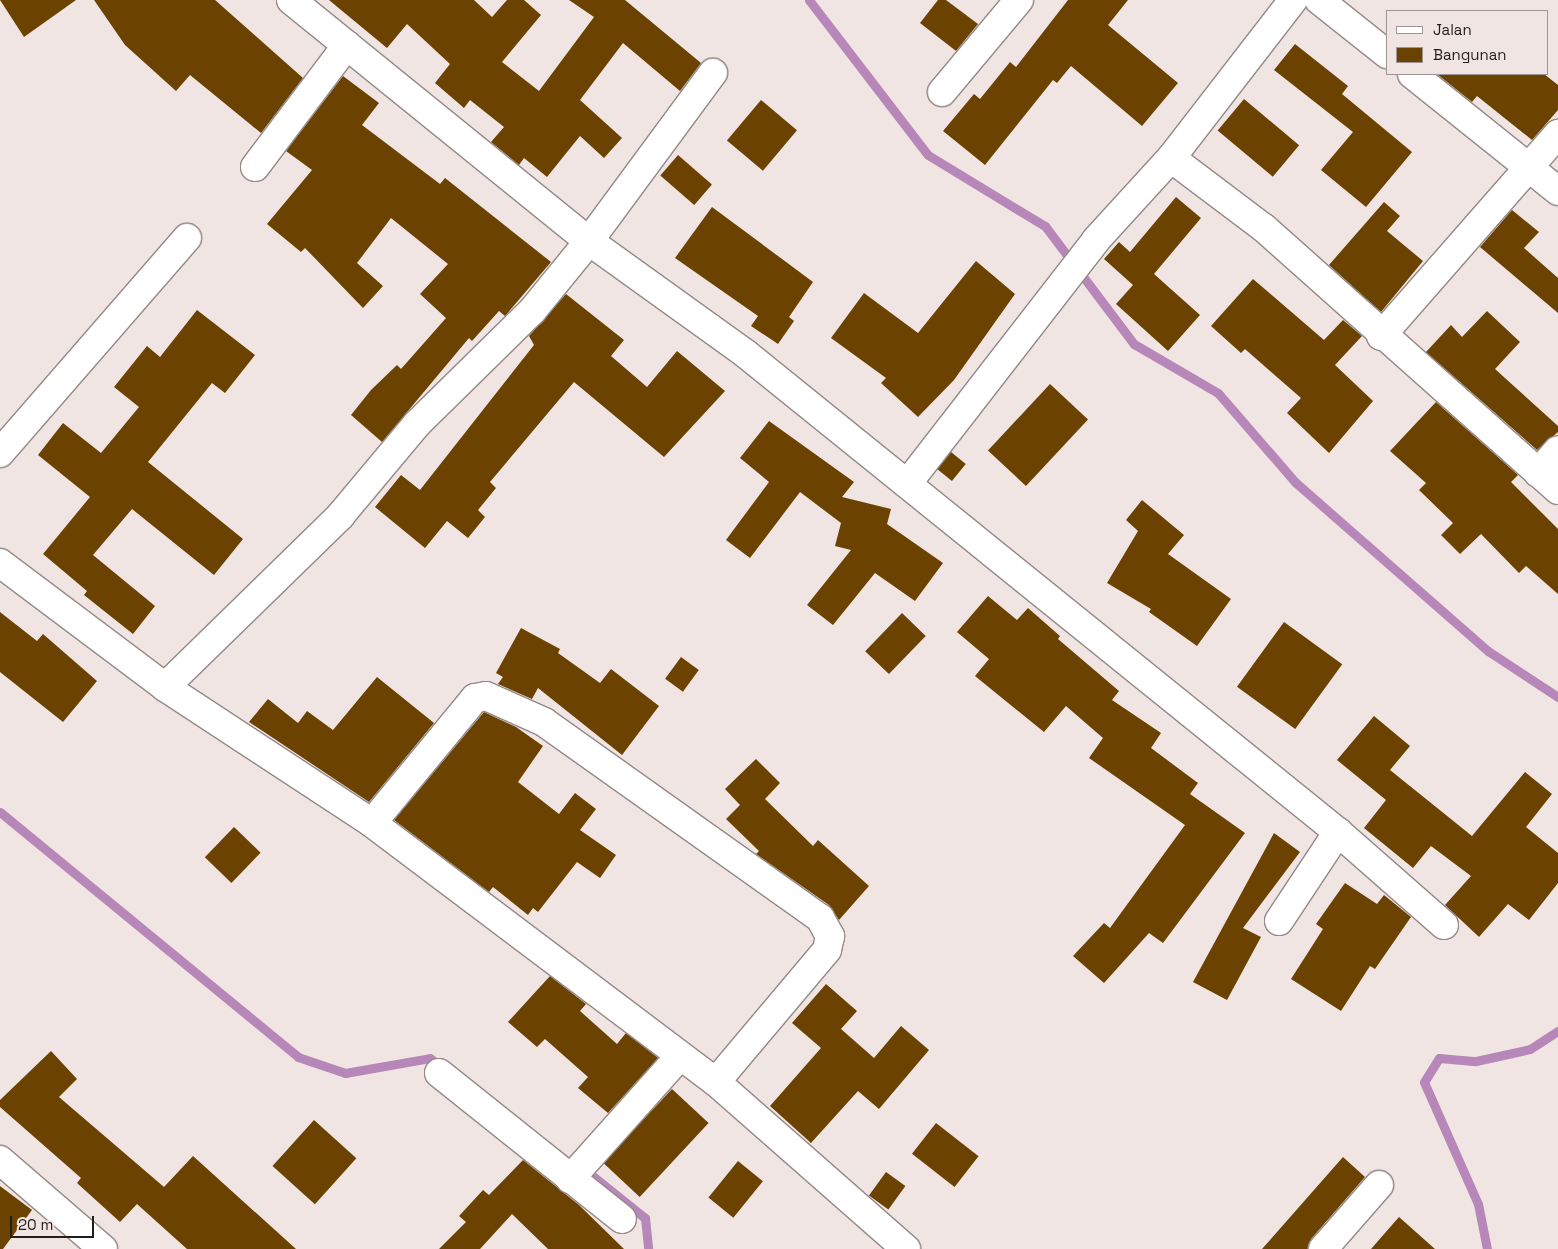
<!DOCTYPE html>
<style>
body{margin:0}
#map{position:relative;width:1558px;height:1249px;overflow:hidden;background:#f1e5e3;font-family:"Space Grotesk",sans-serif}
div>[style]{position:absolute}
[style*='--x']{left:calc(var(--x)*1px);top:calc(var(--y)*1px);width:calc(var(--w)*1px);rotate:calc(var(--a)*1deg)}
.stream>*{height:9px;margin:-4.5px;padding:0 4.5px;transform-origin:4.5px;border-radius:4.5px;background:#b887b9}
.building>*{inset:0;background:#6c4201;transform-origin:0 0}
.roads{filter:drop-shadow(1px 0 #938987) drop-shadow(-1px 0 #938987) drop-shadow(0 1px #938987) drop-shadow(0 -1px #938987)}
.minor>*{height:28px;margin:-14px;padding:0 14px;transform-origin:14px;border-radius:14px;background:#fff}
span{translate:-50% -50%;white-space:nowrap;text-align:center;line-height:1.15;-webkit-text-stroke:5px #f1e5e3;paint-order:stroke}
.legend{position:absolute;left:1386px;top:10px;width:162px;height:65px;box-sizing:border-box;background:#f1e5e3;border:1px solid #9e9594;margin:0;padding:6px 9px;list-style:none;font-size:15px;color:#221e1d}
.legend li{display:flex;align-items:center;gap:10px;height:25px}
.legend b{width:25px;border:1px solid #9e9594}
.scale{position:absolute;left:10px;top:1216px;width:84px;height:22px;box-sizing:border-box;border:2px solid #221e1d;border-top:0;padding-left:6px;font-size:15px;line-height:18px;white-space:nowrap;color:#221e1d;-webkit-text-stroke:4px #f1e5e3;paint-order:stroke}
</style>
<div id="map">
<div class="stream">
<i style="--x:809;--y:0;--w:195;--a:52.5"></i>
<i style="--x:928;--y:155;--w:137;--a:31.3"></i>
<i style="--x:1045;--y:226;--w:148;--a:53"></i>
<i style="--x:1134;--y:344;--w:97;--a:30.3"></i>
<i style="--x:1218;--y:393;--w:118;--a:49.1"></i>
<i style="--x:1295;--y:482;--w:257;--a:41.2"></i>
<i style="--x:1488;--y:651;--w:84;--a:33.3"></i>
<i style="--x:0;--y:812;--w:386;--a:39.4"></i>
<i style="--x:298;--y:1057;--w:50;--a:18.8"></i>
<i style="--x:345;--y:1073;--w:86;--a:-10"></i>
<i style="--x:430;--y:1058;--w:15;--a:37"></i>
<i style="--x:584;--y:1169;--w:78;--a:38.8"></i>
<i style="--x:645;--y:1218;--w:31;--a:84"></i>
<i style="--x:1487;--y:1249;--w:46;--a:-101.3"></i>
<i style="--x:1478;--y:1204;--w:133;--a:-113.9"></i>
<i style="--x:1424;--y:1082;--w:28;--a:-58"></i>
<i style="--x:1439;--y:1058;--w:37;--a:5"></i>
<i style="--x:1476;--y:1061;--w:55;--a:-12.5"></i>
<i style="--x:1530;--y:1049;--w:33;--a:-33"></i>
</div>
<div class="building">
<i style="clip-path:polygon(0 0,76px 0,24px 37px)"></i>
<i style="clip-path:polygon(94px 0,215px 0,303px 78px,261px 133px,190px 75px,176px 91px,125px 45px)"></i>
<i style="clip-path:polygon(329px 0,474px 0,492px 17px,507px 0,524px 0,541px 15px,502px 62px,539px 91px,594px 17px,569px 0,625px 0,701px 63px,680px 91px,623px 43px,580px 100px,622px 138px,604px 158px,580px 136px,547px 177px,524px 158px,519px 165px,491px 142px,504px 127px,470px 100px,464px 108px,435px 83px,450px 64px,407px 24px,387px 48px)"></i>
<i style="clip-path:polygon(938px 0,946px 0,978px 24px,956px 51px,920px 23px)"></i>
<i style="clip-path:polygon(1068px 0,1128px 0,1108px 25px,1178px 83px,1142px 126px,1071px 66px,1057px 83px,1053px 80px,985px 165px,943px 131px,974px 94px,980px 99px,1010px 62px,1016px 67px)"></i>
<i style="clip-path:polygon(1295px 44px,1348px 86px,1342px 94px,1412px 152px,1366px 207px,1321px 170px,1353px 132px,1274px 70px)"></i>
<i style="clip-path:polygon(1437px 74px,1544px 74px,1558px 85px,1558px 110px,1532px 140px,1477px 96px,1472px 102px)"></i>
<i style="clip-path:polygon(343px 76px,379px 103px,362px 125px,440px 184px,445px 178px,551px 262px,505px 316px,499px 311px,472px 341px,469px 338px,382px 442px,351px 415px,371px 390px,397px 365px,401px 369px,446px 318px,420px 294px,448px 264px,391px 218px,357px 263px,383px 286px,363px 308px,305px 248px,301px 252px,267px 224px,312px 170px,286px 151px)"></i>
<i style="left:1244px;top:99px;width:72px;height:41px;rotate:40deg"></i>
<i style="left:761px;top:100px;width:47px;height:53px;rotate:40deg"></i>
<i style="left:678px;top:155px;width:45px;height:27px;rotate:41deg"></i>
<i style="clip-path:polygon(1176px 197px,1201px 218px,1154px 274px,1200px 315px,1168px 351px,1116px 304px,1133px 285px,1104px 259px,1119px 242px,1130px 252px)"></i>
<i style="clip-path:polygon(1384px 202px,1400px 216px,1387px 231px,1423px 261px,1381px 312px,1329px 265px)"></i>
<i style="clip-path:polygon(712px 207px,813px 282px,789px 317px,794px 321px,778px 344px,751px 326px,758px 316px,675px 258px)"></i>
<i style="clip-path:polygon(1512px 210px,1539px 232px,1524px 248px,1558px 278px,1558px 313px,1480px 247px)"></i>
<i style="clip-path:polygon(976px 261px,1015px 294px,954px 380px,918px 417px,881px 383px,886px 378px,831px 338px,864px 293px,918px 333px)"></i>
<i style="clip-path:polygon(1253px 279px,1324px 340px,1343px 320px,1362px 336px,1335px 365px,1373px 401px,1329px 453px,1287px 413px,1301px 398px,1245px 349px,1241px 353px,1211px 326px)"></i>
<i style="clip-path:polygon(566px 294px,624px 340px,611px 356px,647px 387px,677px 351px,725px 391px,664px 457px,574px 382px,490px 482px,496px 488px,478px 510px,485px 517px,468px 538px,447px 521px,425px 548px,375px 507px,401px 475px,420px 490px,534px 345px,529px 336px)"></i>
<i style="clip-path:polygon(197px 310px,255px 355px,225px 393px,212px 383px,148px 462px,243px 539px,214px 575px,132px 509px,93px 555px,155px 606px,133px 634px,84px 595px,87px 591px,43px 554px,90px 497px,38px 455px,63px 423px,101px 453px,139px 407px,114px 387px,147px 346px,160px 357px)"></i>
<i style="clip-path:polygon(1487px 311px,1520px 342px,1495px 369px,1558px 426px,1558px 432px,1537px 450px,1426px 352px,1451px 325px,1462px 337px)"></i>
<i style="left:1050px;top:384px;width:52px;height:91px;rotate:43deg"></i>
<i style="clip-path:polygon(1436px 402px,1518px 475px,1511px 482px,1558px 529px,1558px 594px,1526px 566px,1519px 573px,1481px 534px,1460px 554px,1441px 535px,1453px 523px,1419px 490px,1426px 483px,1390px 451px)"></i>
<i style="clip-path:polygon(769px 421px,854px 482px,842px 497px,891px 509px,887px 524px,943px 563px,915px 601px,875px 573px,833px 625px,807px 605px,851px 550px,835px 546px,841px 523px,800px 492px,750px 558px,726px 540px,769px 482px,740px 458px)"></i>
<i style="left:951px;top:452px;width:19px;height:22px;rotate:39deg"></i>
<i style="clip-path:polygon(1142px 500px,1184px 535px,1168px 554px,1231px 599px,1197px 646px,1149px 612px,1151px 609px,1107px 583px,1138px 531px,1126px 520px)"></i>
<i style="clip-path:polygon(988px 596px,1017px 620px,1028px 608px,1060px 636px,1058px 639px,1119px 691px,1112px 700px,1161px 733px,1151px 748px,1198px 783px,1190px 794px,1245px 833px,1163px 943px,1149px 933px,1104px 983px,1073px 956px,1104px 923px,1110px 928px,1185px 825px,1089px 758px,1103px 738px,1066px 706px,1044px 732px,975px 676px,989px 659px,957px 632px)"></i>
<i style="clip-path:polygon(0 612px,37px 641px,43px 634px,97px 681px,63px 722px,0 672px)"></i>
<i style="left:902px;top:613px;width:33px;height:53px;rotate:44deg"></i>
<i style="left:1284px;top:622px;width:72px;height:80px;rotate:36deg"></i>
<i style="clip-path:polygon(521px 628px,560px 649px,558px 653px,600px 683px,611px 669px,659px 706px,622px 755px,538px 688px,532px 699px,498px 684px,503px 677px,496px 673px)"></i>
<i style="left:681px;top:657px;width:22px;height:27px;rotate:36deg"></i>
<i style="clip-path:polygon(377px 677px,434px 723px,369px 802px,249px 722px,268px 699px,298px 723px,307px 711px,333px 730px)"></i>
<i style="clip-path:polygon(484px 712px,516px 727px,543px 746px,518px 782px,559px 814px,575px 793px,596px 809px,580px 830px,616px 855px,600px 878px,577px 862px,538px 912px,533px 908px,528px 915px,493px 887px,489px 892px,394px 820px)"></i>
<i style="clip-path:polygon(1374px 716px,1410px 746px,1390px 770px,1472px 836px,1525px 772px,1552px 794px,1526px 827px,1558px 853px,1558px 883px,1529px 920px,1508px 904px,1479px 937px,1445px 905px,1471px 876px,1431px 846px,1413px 868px,1364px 828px,1386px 800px,1337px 760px)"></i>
<i style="clip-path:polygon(756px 759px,780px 783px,765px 799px,813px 846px,818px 840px,869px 886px,839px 920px,829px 905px,756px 854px,759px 851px,726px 819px,740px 805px,725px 789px)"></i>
<i style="left:234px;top:827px;width:37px;height:42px;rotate:44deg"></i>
<i style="clip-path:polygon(1274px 833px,1300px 852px,1243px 928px,1261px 937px,1227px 1000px,1193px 982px)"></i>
<i style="clip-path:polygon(1345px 883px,1377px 904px,1384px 895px,1411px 917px,1375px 969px,1370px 966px,1341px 1011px,1291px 979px,1323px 929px,1316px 924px)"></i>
<i style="clip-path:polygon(550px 976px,586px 1004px,580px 1011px,617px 1044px,626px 1033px,658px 1058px,608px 1113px,578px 1088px,588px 1077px,545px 1039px,537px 1047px,508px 1022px)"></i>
<i style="clip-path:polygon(826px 984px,857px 1011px,841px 1029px,874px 1058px,901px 1026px,929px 1050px,879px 1109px,858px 1091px,811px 1143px,770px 1106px,821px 1048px,792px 1023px)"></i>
<i style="clip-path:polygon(51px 1051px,77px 1079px,59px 1097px,164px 1187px,193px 1156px,296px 1249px,187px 1249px,137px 1204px,120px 1222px,77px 1183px,81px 1178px,0 1107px,0 1100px)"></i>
<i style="left:672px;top:1089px;width:50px;height:101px;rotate:43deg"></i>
<i style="left:314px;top:1120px;width:57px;height:62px;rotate:42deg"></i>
<i style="left:936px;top:1123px;width:54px;height:39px;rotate:38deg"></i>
<i style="clip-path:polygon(1343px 1157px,1365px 1177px,1311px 1239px,1308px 1249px,1262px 1249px)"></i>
<i style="clip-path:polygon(523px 1160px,579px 1205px,624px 1249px,548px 1249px,512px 1214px,480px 1249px,439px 1249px,466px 1222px,459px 1216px,483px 1190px,489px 1195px)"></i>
<i style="left:738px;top:1161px;width:32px;height:47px;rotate:39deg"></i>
<i style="left:886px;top:1172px;width:24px;height:29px;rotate:36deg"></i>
<i style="clip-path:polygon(0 1186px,32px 1210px,3px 1249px,0 1249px)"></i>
<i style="clip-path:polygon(1399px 1217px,1435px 1249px,1371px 1249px)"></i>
</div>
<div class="roads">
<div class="minor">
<i style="--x:291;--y:0;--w:383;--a:39"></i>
<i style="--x:589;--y:241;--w:193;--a:35.7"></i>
<i style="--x:746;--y:354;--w:761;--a:38.92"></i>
<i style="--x:1338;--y:832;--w:141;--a:41.3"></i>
<i style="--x:1319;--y:0;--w:87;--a:38.5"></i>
<i style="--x:1412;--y:74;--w:187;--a:38.7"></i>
<i style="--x:942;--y:92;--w:120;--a:-50.1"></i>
<i style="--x:1171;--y:158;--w:116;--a:37"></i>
<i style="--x:1264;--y:228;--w:394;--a:41.7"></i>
<i style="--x:255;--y:167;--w:153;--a:-53"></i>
<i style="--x:1381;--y:336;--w:269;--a:-48.8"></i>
<i style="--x:0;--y:453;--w:285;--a:-49"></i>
<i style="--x:1538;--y:473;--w:30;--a:-49"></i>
<i style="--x:907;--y:484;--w:309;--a:-52.2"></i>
<i style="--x:1096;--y:240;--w:111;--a:-47.6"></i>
<i style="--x:1171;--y:158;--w:200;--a:-52.3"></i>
<i style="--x:0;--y:563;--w:206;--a:36.9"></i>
<i style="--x:165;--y:687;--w:248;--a:33.3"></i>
<i style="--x:372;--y:823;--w:162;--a:-50.5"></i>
<i style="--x:475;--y:698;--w:11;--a:-10"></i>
<i style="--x:486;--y:696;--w:64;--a:24.1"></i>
<i style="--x:544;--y:722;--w:339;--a:35.4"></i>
<i style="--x:820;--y:918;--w:21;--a:61"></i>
<i style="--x:830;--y:936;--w:14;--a:102"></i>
<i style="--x:827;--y:950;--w:172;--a:130.1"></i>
<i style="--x:165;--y:687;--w:245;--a:-44.3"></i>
<i style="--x:340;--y:516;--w:120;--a:-50.1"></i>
<i style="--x:417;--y:424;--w:161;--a:-44.5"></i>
<i style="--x:532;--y:311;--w:90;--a:-50.8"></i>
<i style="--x:589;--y:241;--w:209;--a:-53.6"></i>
<i style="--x:372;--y:823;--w:431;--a:37"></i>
<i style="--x:716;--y:1082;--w:253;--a:41.3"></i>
<i style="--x:1279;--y:921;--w:107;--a:-56.5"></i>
<i style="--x:439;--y:1073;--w:234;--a:38.6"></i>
<i style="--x:0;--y:1160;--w:136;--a:40.8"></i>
<i style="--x:570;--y:1179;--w:165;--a:-48.2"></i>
<i style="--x:1323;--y:1249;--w:85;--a:-48.8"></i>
</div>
</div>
<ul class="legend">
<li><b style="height:6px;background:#fff"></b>Jalan</li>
<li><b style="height:14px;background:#6c4201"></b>Bangunan</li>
</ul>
<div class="scale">20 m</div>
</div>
